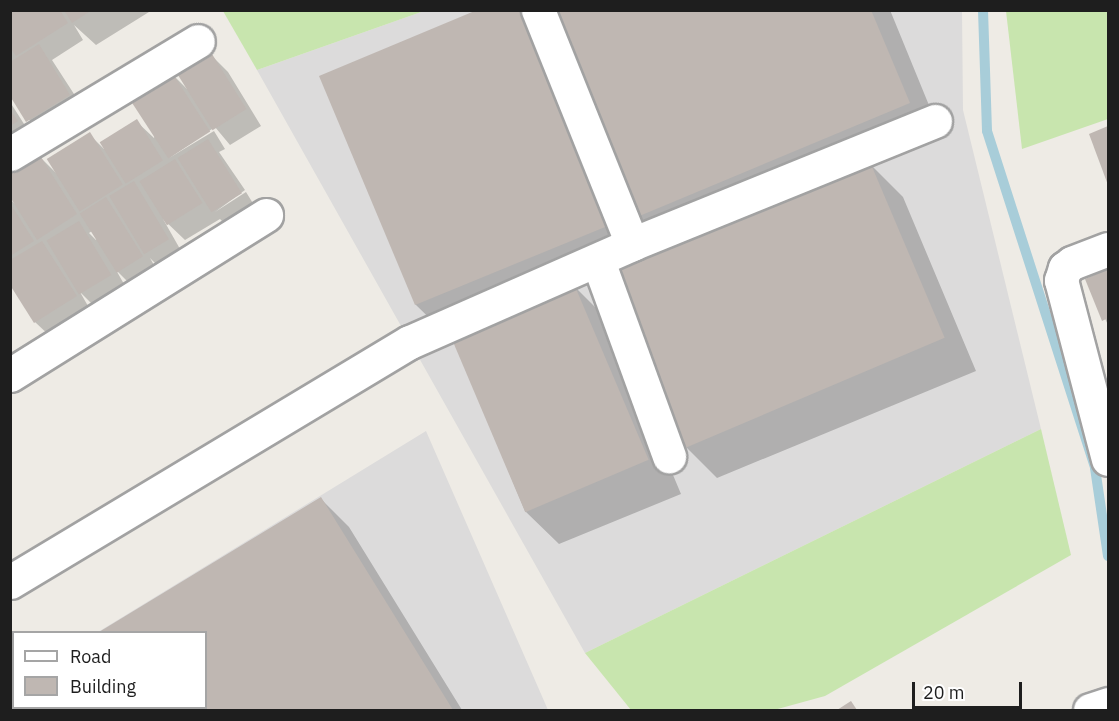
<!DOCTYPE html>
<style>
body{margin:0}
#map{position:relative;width:1119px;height:721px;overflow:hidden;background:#eeebe5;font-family:"IBM Plex Sans",sans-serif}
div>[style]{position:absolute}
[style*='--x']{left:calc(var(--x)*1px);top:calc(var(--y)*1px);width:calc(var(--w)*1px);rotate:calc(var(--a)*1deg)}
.residential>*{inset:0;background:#dcdbdb}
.grass>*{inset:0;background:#c8e5ae}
.shadow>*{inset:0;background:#0003}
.stream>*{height:10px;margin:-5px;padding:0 5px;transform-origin:5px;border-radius:5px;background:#a8cdd9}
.building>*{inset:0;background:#bfb7b2;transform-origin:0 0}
.roads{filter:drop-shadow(2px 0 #a2a2a2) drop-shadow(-2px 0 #a2a2a2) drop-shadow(0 2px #a2a2a2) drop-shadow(0 -2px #a2a2a2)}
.minor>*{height:33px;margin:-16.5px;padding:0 16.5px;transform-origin:16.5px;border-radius:16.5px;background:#fff}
span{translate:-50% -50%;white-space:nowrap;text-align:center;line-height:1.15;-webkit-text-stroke:4.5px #fff;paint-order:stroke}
.frame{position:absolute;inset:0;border:12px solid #1e1e1e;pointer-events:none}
.legend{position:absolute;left:12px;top:631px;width:195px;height:78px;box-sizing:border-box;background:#fff;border:2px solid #a5a5a5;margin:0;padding:8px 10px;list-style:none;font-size:18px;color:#1e1e1e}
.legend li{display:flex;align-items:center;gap:12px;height:30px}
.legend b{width:30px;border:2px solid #a5a5a5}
.scale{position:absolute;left:912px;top:682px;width:110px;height:27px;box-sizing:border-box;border:3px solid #1e1e1e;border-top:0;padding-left:8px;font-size:18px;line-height:21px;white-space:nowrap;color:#1e1e1e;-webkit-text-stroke:4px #fff;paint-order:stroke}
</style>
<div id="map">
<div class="residential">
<i style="clip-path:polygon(424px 11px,962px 11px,963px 110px,1041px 429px,585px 653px,257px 70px)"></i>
<i style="clip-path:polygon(426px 431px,548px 710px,11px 710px,13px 685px,14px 708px,206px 708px,206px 632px,98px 632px)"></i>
</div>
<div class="grass">
<i style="clip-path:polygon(223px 11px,424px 11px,257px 70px)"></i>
<i style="clip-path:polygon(1006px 11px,1108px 11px,1108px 119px,1022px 149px)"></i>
<i style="clip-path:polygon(1041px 429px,1071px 555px,825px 696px,774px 710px,631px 710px,585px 653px)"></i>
</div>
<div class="shadow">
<i style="clip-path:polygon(10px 10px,148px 10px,149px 12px,96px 45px,74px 25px,83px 40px,52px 60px,85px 111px,44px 138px,10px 96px)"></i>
<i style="clip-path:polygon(481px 10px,527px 10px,642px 258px,669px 247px,638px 216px,553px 10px,890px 10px,942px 137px,872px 166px,903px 197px,976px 371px,717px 478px,684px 445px,612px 271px,575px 287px,608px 320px,681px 494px,559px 544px,525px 511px,453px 337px,450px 338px,416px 305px,321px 76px)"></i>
<i style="clip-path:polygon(evenodd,212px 56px,228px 72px,261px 126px,230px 145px,215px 127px,169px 158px,214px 131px,225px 149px,219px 152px,245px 190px,215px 212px,246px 192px,257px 210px,229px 228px,220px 219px,185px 240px,163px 219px,184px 256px,162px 270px,150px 258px,158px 272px,134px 288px,116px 270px,128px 291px,98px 310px,80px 292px,92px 313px,52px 338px,35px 322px,10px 282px,10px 199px,15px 204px,39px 156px,57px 174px,89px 134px,104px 149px,136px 121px,154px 138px,171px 73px,187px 89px,212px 56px,92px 231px,97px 239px,96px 240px,89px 233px,92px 231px)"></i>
<i style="clip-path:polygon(10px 102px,33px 138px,10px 153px)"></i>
<i style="clip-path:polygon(1108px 128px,1108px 181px,1090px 135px)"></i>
<i style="clip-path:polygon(1108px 271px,1108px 325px,1087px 280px)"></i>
<i style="clip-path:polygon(321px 499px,349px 527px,462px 710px,26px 710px,24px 708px,206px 708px,206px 632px,102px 632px)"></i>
</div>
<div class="stream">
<i style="--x:983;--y:10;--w:121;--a:88.1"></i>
<i style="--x:987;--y:131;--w:354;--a:72.2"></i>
<i style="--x:1095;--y:468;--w:89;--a:81.6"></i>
</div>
<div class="building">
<i style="clip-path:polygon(10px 10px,60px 10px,68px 23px,16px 56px,10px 47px)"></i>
<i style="clip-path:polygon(64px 10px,92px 10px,72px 23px)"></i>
<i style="clip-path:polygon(477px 10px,521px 10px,610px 225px,415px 305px,319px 76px)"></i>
<i style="clip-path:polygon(551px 10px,871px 10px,910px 103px,637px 217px)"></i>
<i style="clip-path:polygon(39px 44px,70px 95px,26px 122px,10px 96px,10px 62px)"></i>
<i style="left:212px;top:54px;width:65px;height:40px;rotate:58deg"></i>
<i style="left:171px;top:71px;width:72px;height:50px;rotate:57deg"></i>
<i style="clip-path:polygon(10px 110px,18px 121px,10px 126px)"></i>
<i style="left:137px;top:119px;width:49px;height:44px;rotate:58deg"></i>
<i style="clip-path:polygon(1108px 126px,1108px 185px,1089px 134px)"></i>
<i style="left:90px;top:132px;width:62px;height:51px;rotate:58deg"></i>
<i style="left:208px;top:139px;width:64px;height:36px;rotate:58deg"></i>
<i style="clip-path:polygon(39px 154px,77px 214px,37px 240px,10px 197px,10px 172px)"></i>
<i style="left:175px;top:159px;width:52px;height:42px;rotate:58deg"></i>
<i style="left:870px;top:162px;width:191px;height:282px;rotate:67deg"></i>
<i style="left:134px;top:181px;width:68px;height:29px;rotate:59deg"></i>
<i style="left:106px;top:197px;width:70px;height:31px;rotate:58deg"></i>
<i style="clip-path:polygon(10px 203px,34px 241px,10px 256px)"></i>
<i style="left:79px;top:221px;width:63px;height:38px;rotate:59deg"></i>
<i style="clip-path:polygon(42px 241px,77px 296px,34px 323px,10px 285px,10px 260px)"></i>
<i style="clip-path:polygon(1108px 269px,1108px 318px,1102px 321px,1085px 279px)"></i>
<i style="left:574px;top:284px;width:191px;height:134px;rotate:67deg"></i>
<i style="clip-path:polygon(321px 497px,453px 710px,24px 710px,23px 708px,206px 708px,206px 632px,99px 632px)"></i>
<i style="clip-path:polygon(851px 701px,857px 710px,837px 710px)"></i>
</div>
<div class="roads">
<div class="minor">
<i style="--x:538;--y:10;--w:252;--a:68.1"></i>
<i style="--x:10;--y:154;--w:219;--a:-31"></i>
<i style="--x:1108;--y:249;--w:39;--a:159"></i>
<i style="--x:1072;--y:263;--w:9;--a:144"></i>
<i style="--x:1065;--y:268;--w:13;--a:108"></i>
<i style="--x:1061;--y:280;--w:185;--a:75.3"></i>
<i style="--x:598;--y:261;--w:208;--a:70"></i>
<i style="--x:10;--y:375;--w:302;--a:-32"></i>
<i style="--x:10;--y:582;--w:466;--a:-31"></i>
<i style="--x:410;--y:342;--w:243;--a:-23.8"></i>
<i style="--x:632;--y:244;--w:327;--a:-22.1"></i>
<i style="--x:1090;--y:710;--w:19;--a:-18"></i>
</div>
</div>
<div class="frame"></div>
<ul class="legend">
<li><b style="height:8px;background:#fff"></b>Road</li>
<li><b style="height:16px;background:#bfb7b2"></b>Building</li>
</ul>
<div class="scale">20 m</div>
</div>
